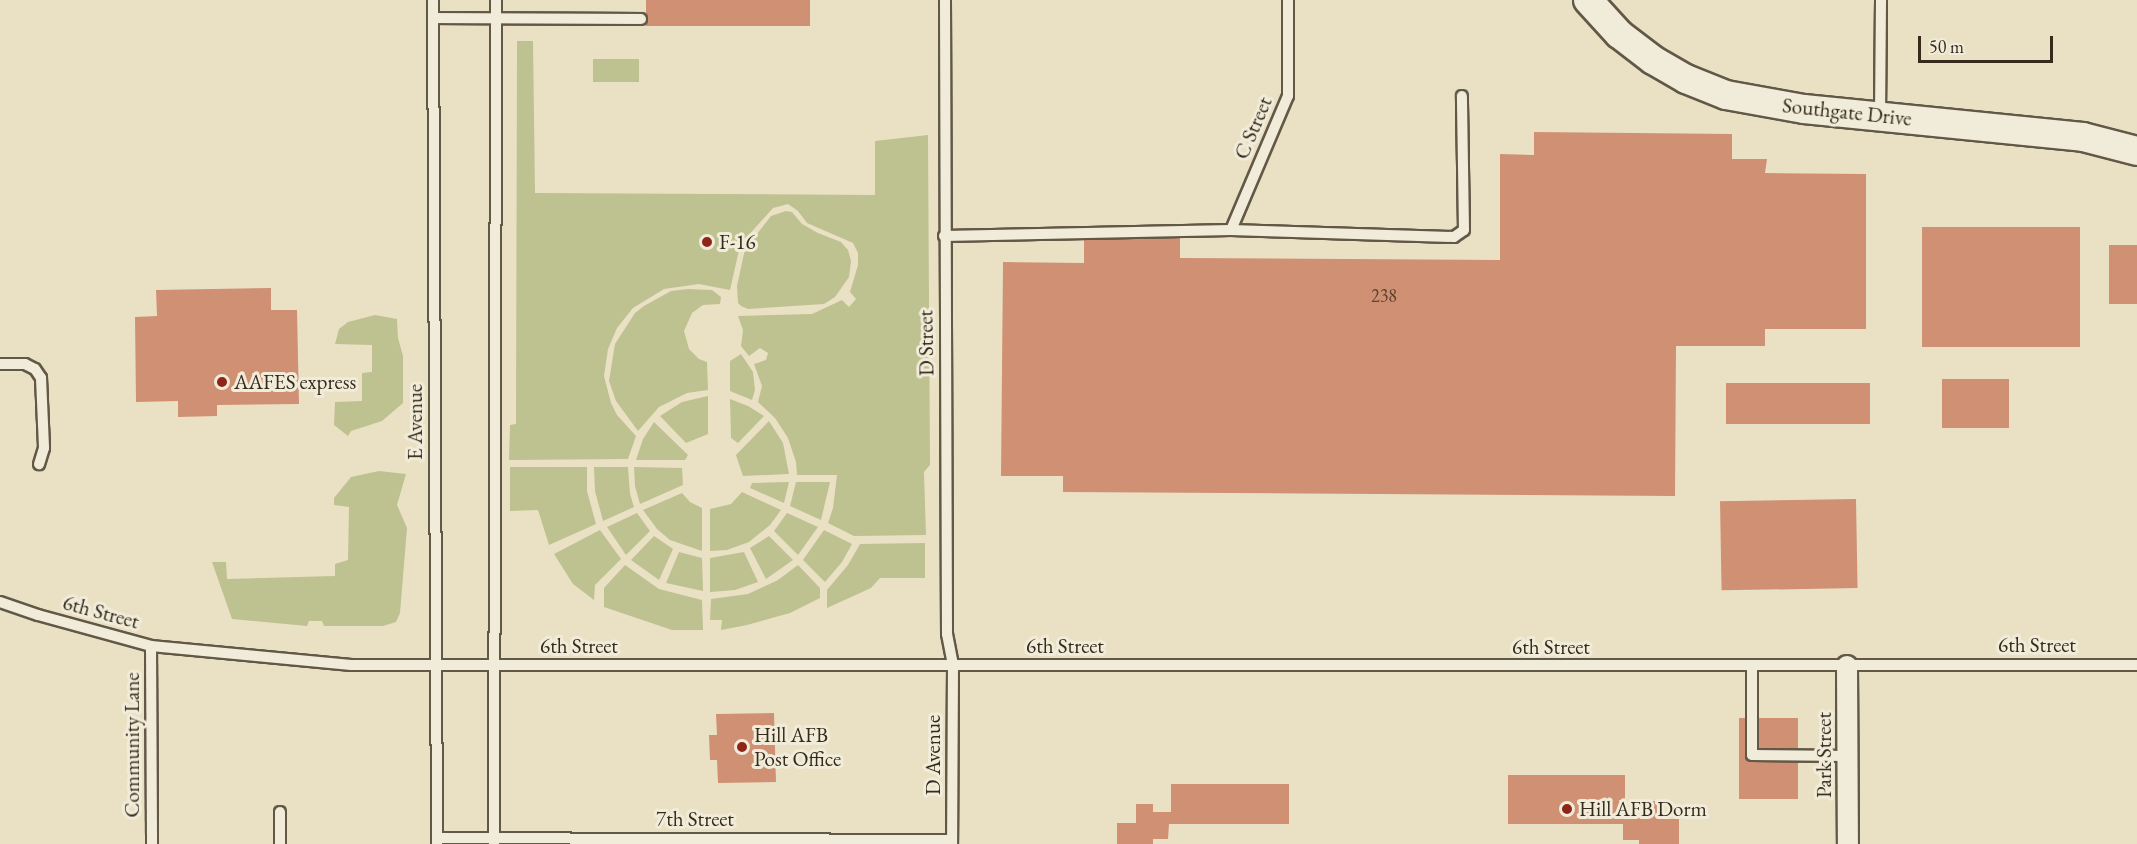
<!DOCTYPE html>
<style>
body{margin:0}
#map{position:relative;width:2137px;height:844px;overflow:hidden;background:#eae1c5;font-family:"EB Garamond",serif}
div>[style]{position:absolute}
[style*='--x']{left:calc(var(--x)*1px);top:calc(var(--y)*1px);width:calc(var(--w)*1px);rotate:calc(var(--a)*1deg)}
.green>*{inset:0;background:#bec190;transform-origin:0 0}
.building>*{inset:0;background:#cf9073;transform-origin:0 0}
.roads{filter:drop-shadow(2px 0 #625846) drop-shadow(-2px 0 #625846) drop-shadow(0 2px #625846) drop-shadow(0 -2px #625846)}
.service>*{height:10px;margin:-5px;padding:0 5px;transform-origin:5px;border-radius:5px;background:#f1ecd9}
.minor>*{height:20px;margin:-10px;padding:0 10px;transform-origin:10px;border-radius:10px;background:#f1ecd9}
.secondary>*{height:28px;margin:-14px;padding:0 14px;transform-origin:14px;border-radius:14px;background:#f1ecd9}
.dots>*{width:16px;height:16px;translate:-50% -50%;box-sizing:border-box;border:3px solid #f1ecd9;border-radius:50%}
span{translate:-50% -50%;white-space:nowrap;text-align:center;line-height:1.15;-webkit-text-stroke:6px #f1ecd9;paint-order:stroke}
.number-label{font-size:18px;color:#5c4431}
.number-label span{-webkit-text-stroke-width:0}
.street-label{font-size:21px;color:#352a1b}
.poi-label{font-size:21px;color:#352a1b}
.left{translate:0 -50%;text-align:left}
.scale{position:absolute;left:1918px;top:36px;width:135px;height:27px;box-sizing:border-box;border:3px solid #352a1b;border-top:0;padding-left:8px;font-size:18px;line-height:21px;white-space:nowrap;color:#352a1b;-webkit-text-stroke:4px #f1ecd9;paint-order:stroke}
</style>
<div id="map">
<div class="green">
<i style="clip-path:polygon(517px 41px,533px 41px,535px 193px,875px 195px,875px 141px,928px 135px,930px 465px,924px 472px,926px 535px,854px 536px,828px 523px,833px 508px,837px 475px,797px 475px,796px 462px,788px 438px,775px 418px,758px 402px,762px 386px,754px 364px,766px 360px,768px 353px,760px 348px,749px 356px,741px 346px,743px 330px,738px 316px,812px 314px,842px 300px,849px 307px,856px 299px,850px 292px,858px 265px,858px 253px,853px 243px,807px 223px,798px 211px,788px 204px,773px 208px,746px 238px,739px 250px,730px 290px,699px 284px,664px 289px,633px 308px,617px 328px,608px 349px,604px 376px,611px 403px,617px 415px,636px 436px,628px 459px,509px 460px,510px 425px,516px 424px)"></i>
<i style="left:593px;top:59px;width:46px;height:23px"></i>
<i style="clip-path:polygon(786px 211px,792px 212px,802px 224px,818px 233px,841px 242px,848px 250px,851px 261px,849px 277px,835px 297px,824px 304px,748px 309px,741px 306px,738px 303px,737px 286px,745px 249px,771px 216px)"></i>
<i style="clip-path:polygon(688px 289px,712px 290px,721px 297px,720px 304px,703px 305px,692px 313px,684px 331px,689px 349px,699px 359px,707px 362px,708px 390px,687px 393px,659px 407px,638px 431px,616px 401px,609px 381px,615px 344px,635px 313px,644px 306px,671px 291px)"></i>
<i style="clip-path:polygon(375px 315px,397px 319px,398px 338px,403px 356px,403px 403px,382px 421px,351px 431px,348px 436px,334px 425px,335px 402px,362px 401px,362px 373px,372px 372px,372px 345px,335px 344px,339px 329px,348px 322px)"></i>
<i style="clip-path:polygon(741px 354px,753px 372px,755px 390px,752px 400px,730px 391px,730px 361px)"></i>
<i style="clip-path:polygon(708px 396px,708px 434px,686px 443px,660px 416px,682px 402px)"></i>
<i style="clip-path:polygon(730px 399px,748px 406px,764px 416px,738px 443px,731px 438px)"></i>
<i style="clip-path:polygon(769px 421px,783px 443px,789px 474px,743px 476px,736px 455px)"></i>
<i style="clip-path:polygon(654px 422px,688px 455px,685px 460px,636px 460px,643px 439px)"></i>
<i style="clip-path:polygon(510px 467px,587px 467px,587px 491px,596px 524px,549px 545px,538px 510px,510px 511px)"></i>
<i style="clip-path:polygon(594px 467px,628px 467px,630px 494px,634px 507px,603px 521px,595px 491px)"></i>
<i style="clip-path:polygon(634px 467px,682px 468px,683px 485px,640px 504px,635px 486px)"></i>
<i style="clip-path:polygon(379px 471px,406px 474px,397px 505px,407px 528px,400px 613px,396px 622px,383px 626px,324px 626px,322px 621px,309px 621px,307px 626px,232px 619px,212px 562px,226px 562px,227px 579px,335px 576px,335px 564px,348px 560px,349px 507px,334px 505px,334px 498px,351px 477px)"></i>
<i style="clip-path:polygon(789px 482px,784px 503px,750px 488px,752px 483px)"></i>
<i style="clip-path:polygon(796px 482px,830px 482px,821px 520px,790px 506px)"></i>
<i style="clip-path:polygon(742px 492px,781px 510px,770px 525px,749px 542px,727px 550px,710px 551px,710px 509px,731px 504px)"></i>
<i style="clip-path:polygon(682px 493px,690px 502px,702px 508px,702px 551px,670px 540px,657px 529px,643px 510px)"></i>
<i style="clip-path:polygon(637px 513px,650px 531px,626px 555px,607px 527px)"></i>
<i style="clip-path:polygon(787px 513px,818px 527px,798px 555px,774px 531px)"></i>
<i style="clip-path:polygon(600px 530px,621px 559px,595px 585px,594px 600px,573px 584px,554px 554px)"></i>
<i style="clip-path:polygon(824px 530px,852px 544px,842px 562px,825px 582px,803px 560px)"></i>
<i style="clip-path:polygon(654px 536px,673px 549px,659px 580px,631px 560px)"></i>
<i style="clip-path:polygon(769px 536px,793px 560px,766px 579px,750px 548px)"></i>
<i style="clip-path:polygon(925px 543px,925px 578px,880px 578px,871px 588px,827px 608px,827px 590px,848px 565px,860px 544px)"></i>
<i style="clip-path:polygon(679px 552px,702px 558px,703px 591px,666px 583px)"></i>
<i style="clip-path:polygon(744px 552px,758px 582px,735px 590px,710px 592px,710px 558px)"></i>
<i style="clip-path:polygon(625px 565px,659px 589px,702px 600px,703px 630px,672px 630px,604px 607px,604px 588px)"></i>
<i style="clip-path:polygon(798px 565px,820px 588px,820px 598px,790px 613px,747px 625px,721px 630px,722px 620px,710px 620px,711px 599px,748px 594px,778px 580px)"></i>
</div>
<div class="building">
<i style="left:646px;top:0;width:164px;height:26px"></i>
<i style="clip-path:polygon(1534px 132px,1732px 134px,1732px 159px,1767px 159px,1765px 173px,1866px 174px,1866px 329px,1765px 329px,1765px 346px,1676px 346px,1675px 496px,1063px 492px,1063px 476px,1001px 476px,1003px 262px,1084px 263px,1084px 235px,1180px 236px,1180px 258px,1500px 260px,1500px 154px,1534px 155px)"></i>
<i style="left:1922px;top:227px;width:158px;height:120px"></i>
<i style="left:2109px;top:245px;width:28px;height:59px"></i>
<i style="clip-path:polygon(271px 288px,271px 310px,297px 310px,299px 404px,217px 405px,217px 416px,178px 417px,178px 401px,136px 402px,135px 317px,157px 316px,156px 290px)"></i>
<i style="left:1942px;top:379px;width:67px;height:49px"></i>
<i style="left:1726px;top:383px;width:144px;height:41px"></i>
<i style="left:1856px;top:499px;width:89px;height:136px;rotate:89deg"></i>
<i style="clip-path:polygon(774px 713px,776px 782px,718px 783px,717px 760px,710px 760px,709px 735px,717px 735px,716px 714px)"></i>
<i style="left:1739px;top:718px;width:59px;height:81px"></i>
<i style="clip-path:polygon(1508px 775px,1625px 775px,1625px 818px,1638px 818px,1638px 801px,1660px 801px,1660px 819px,1679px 819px,1679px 844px,1639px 844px,1639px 840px,1623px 840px,1623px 824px,1508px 824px)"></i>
<i style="clip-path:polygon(1171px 784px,1289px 784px,1289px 824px,1169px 824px,1168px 839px,1153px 839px,1153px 844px,1117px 844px,1117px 823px,1136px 823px,1136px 804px,1153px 804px,1153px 812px,1171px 812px)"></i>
</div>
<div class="roads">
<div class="service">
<i style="--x:433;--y:0;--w:844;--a:89.73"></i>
<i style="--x:945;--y:0;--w:634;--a:89.82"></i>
<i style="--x:947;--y:634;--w:33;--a:79"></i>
<i style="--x:953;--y:666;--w:178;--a:90.3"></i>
<i style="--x:433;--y:18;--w:208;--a:0.3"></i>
<i style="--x:1880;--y:116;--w:116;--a:-89.5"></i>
<i style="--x:1231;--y:230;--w:146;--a:-67"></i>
<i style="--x:1288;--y:96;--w:96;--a:-90"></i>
<i style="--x:944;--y:236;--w:287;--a:-1.2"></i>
<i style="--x:1231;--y:230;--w:223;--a:1.8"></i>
<i style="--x:1454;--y:237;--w:12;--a:-35"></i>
<i style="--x:1464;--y:230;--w:134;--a:-90.9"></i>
<i style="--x:0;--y:364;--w:25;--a:0"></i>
<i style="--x:25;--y:364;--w:11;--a:27"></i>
<i style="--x:35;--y:369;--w:11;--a:56"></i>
<i style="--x:41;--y:378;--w:70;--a:87.5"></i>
<i style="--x:44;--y:448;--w:17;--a:107"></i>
<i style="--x:0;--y:602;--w:40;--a:18.9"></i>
<i style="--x:38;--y:615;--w:117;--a:15.3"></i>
<i style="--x:151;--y:646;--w:201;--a:5.4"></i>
<i style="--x:351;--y:665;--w:1786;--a:0"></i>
<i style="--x:151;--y:646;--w:198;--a:89.7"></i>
<i style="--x:1752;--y:666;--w:89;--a:90"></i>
<i style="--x:1752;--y:755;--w:96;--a:0.6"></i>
<i style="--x:437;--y:838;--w:515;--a:0.22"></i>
<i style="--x:280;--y:844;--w:32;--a:-90"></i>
<i style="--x:494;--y:844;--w:844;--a:-89.86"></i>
</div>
<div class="minor">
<i style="--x:1847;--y:666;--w:178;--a:89.7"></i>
</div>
<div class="secondary">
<i style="--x:1588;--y:0;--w:46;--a:47.6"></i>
<i style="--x:1619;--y:34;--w:43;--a:37.4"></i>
<i style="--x:1653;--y:60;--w:38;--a:30"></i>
<i style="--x:1686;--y:79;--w:43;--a:21.8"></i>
<i style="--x:1726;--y:95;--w:79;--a:10.2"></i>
<i style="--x:1804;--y:109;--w:280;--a:5.7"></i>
<i style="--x:2083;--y:137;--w:56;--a:14.5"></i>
</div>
</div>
<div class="dots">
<i style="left:707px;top:242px;background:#8f2418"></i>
<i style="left:222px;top:382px;background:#8f2418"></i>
<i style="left:742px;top:747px;background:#8f2418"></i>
<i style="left:1567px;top:809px;background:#8f2418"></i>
</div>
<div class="number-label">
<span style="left:1384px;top:296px">238</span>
</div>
<div class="street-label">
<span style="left:1847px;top:112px;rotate:6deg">Southgate Drive</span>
<span style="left:1253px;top:128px;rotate:-67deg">C Street</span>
<span style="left:926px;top:343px;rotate:-91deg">D Street</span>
<span style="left:415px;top:422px;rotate:-90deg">E Avenue</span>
<span style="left:101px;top:612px;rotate:15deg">6th Street</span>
<span style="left:2037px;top:645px">6th Street</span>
<span style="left:579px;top:646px">6th Street</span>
<span style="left:1065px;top:646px">6th Street</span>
<span style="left:1551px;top:647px">6th Street</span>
<span style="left:132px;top:745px;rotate:-90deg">Community Lane</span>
<span style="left:933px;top:755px;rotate:-90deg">D Avenue</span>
<span style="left:1824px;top:755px;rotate:-90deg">Park Street</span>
<span style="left:695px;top:819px">7th Street</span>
</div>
<div class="poi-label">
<span class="left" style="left:719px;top:242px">F-16</span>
<span class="left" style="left:234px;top:382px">AAFES express</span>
<span class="left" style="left:754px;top:747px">Hill AFB<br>Post Office</span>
<span class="left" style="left:1579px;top:809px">Hill AFB Dorm</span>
</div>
<div class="scale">50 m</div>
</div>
